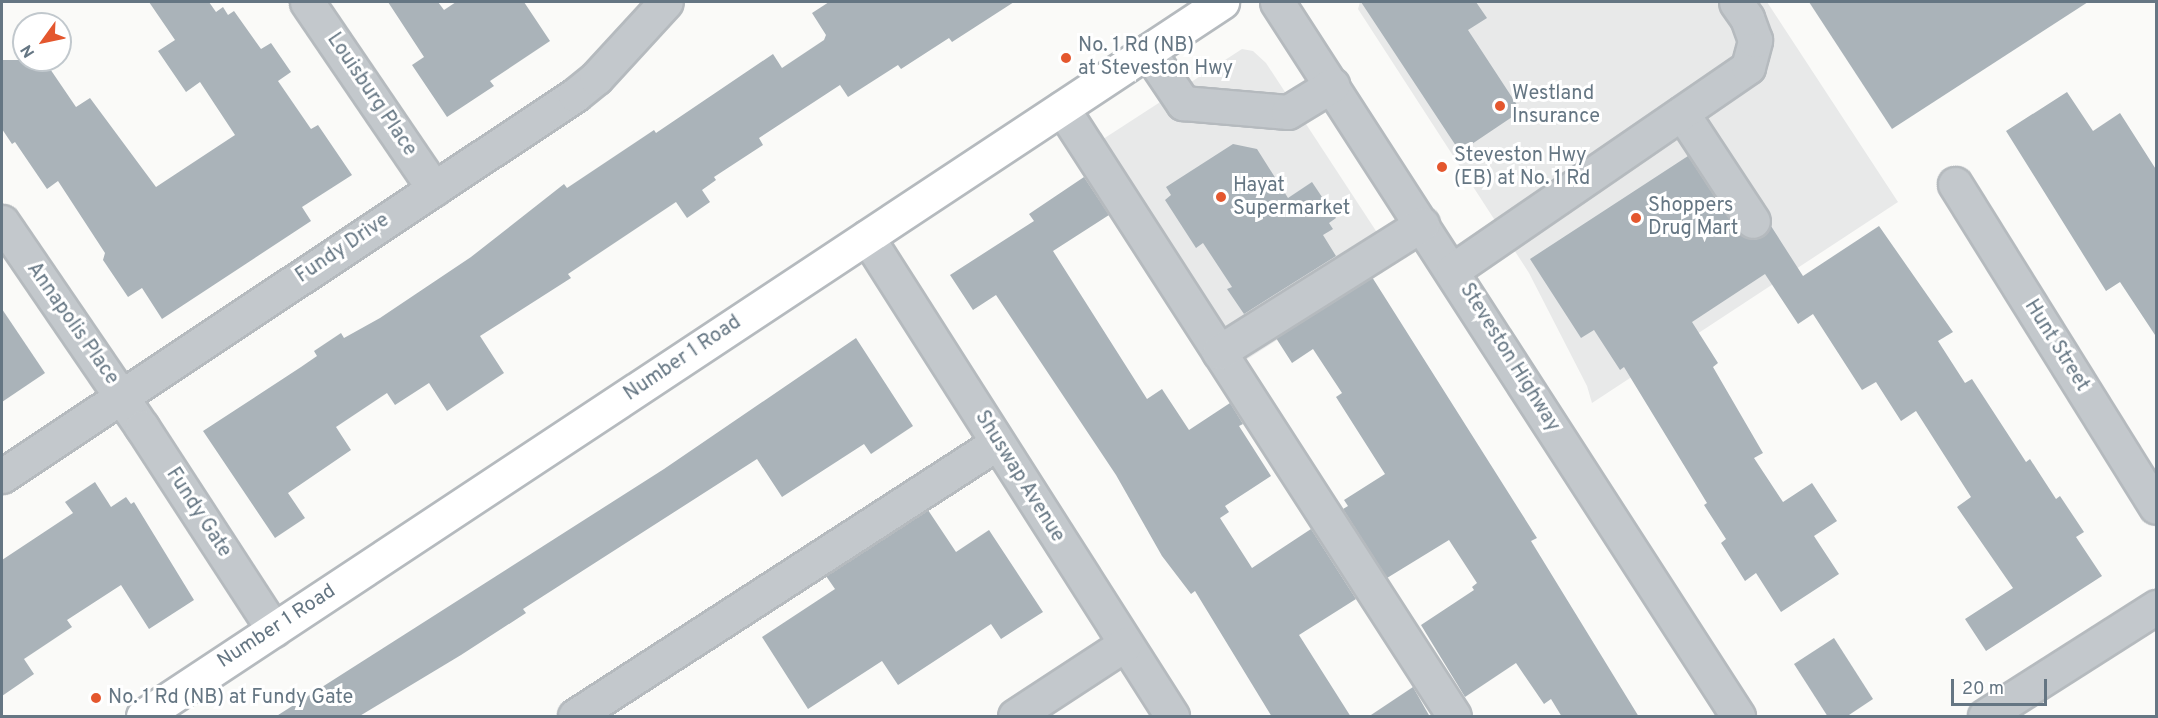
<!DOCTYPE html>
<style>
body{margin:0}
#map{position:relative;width:2158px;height:718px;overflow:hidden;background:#fafaf8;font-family:Overpass,sans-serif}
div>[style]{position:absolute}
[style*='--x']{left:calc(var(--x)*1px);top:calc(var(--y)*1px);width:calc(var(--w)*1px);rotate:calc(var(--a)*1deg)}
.built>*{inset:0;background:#e8e9e9}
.building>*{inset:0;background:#aab3b9}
.roads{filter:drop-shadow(2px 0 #b5babe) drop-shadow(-2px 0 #b5babe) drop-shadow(0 2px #b5babe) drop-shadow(0 -2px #b5babe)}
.minor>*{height:33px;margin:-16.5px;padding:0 16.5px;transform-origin:16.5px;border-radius:16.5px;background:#c3c8cc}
.major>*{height:33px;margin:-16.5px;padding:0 16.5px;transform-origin:16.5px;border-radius:16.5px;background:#fff}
.dots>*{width:16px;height:16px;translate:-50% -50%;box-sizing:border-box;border:3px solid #fff;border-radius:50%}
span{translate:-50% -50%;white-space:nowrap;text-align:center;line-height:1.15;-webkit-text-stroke:6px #fff;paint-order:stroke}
.poi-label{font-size:20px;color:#657683}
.left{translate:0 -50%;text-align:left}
.street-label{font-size:20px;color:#657683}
.frame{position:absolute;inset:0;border:3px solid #657683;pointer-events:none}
.north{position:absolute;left:12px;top:12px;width:60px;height:60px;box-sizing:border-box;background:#fff;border:2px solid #c1c8cd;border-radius:50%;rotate:237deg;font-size:16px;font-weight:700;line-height:24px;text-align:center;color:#657683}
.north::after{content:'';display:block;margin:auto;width:21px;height:27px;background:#e4572e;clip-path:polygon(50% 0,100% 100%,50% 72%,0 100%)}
.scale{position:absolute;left:1951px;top:679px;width:96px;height:27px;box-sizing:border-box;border:3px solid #657683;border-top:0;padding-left:8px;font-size:18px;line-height:21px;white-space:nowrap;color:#657683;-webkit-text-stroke:4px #fff;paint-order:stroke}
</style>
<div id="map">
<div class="built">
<i style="clip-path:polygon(1360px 2px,1767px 2px,1898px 202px,1592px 403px,1587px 386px,1529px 273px,1358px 9px)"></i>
<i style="clip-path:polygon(1242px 49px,1253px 51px,1266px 63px,1397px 263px,1241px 363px,1097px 143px)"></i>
</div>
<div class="building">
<i style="clip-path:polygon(149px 2px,209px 2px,216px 12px,223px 7px,228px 15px,234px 11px,261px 49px,271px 43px,291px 72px,278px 81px,311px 129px,318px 125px,352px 175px,302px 207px,311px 221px,162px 319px,142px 288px,128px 297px,103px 260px,105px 253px,58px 181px,47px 189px,15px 142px,12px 144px,2px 129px,2px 60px,44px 60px,76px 107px,90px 98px,156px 187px,235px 135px,200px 82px,186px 92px,158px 51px,175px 40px)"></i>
<i style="clip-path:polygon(388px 2px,438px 2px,444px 10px,456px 2px,524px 2px,550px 41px,490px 81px,494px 86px,447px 117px,412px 65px,424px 57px)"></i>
<i style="clip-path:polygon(829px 2px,1014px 2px,952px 42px,949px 38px,901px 69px,898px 65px,848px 97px,840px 85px,759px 138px,763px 145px,714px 177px,716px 180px,702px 190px,710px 202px,687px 218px,676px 202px,568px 274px,571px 278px,480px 336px,504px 373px,447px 411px,429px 383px,395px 405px,387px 393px,336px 427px,351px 450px,288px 493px,305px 518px,275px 538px,203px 431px,301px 367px,317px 356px,314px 351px,341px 333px,344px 338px,380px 318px,471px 257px,564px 184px,567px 188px,654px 130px,656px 133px,773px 54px,782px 68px,824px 40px,826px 35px,812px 13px)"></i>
<i style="clip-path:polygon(1361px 2px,1476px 2px,1487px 18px,1468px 30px,1521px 111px,1460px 152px)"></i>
<i style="clip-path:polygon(1809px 2px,2088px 2px,1892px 129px)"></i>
<i style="clip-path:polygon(2067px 92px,2093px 131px,2120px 113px,2157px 171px,2157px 338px,2120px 282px,2106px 291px,2006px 131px)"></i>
<i style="clip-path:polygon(1233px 144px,1257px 149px,1288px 198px,1312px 182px,1336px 218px,1329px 223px,1333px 229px,1323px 235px,1336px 256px,1244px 314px,1227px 289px,1232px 287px,1203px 243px,1196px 248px,1165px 200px,1171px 195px,1166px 187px)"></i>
<i style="clip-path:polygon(1688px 156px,1738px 232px,1755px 240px,1764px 236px,1771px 226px,1803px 276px,1879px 226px,1953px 332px,1938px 341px,1965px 383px,1972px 379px,2026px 462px,2030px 459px,2056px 499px,2060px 496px,2084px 532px,2076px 537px,2102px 576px,1986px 651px,1965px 619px,2013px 588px,1957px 507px,1971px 497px,1916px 411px,1901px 421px,1876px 382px,1862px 390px,1813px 314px,1798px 324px,1765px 274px,1692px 322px,1718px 363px,1713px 367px,1763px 453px,1754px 458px,1783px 502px,1812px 483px,1837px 521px,1814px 536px,1839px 574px,1781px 612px,1756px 573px,1745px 581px,1721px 543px,1726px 539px,1704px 505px,1707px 503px,1624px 367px,1620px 370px,1594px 330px,1581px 338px,1530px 259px)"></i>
<i style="clip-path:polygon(1084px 177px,1109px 215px,1053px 251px,1147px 399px,1162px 389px,1189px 430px,1230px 403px,1243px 424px,1239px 426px,1271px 476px,1225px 506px,1229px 512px,1220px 518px,1252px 568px,1311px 529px,1356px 599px,1299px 635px,1351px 717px,1272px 717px,1195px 591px,1191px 594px,1162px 556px,1116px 475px,996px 295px,973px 310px,950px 275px,1034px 221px,1029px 214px)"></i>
<i style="clip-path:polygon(1372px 277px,1537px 538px,1531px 541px,1639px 717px,1562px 717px,1551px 699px,1544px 704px,1516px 663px,1465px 697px,1421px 625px,1474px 590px,1472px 587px,1477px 583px,1449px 540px,1387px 578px,1343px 509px,1348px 506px,1344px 500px,1385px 474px,1336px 397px,1342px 393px,1313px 349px,1292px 363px,1276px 338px)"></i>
<i style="clip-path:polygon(2px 309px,45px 373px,2px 402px)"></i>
<i style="clip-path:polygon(856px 338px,913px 426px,871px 454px,864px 444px,782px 497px,757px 459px,523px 609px,526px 613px,461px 655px,358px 717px,275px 717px,664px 469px)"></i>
<i style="clip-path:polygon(95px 482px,111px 507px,126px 497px,131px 504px,134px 502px,194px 600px,149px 629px,121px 585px,67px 620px,72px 627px,24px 659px,34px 674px,2px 696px,2px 560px,73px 513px,65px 502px)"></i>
<i style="clip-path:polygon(928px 510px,956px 552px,989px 530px,1043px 612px,1001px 639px,991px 624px,898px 685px,882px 661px,808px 709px,762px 637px,835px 589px,826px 576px)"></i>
<i style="clip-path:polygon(1834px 638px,1873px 699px,1846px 717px,1828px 717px,1794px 664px)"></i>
<i style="clip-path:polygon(1413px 687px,1430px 717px,1368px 717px)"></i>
</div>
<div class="roads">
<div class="minor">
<i style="--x:307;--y:2;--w:226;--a:55.8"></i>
<i style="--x:1277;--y:2;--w:850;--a:57.15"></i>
<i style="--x:1148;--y:51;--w:63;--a:56.1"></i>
<i style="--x:1183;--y:103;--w:105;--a:4.9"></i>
<i style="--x:1288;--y:112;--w:52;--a:-31.5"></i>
<i style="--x:1062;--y:108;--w:723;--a:57.19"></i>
<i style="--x:1682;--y:113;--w:129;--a:56.7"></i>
<i style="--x:1955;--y:184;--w:380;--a:58.1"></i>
<i style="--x:2;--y:222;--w:248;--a:55.7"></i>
<i style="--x:142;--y:427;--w:242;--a:57"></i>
<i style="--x:867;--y:237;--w:568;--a:57.51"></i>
<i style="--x:1453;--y:270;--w:358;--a:-34.5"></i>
<i style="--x:1748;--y:67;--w:28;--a:-75"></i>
<i style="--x:1755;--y:40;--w:23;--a:-110"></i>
<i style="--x:1747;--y:18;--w:19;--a:-125"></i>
<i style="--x:1219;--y:352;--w:240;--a:-32.2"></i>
<i style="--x:2;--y:476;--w:688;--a:-33.62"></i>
<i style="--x:575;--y:95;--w:27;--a:-39"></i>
<i style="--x:596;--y:78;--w:103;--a:-47.4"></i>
<i style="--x:575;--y:716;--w:503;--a:-32.9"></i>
<i style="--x:1015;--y:716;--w:131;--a:-33.2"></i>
<i style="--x:1985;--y:716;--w:203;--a:-32.5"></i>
</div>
<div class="major">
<i style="--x:143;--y:716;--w:1294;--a:-33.49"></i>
</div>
</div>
<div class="dots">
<i style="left:1066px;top:58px;background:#e4572e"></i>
<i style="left:1500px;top:106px;background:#e4572e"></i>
<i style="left:1442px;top:167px;background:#e4572e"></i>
<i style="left:1221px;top:197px;background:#e4572e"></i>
<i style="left:1636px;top:218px;background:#e4572e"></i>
<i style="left:96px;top:698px;background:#e4572e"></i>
</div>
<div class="poi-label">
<span class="left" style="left:1078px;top:58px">No. 1 Rd (NB)<br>at Steveston Hwy</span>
<span class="left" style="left:1512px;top:106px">Westland<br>Insurance</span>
<span class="left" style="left:1454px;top:168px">Steveston Hwy<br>(EB) at No. 1 Rd</span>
<span class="left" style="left:1233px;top:198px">Hayat<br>Supermarket</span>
<span class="left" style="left:1648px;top:218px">Shoppers<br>Drug Mart</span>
<span class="left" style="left:108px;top:698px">No. 1 Rd (NB) at Fundy Gate</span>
</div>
<div class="street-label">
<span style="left:371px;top:95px;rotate:56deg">Louisburg Place</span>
<span style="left:343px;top:249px;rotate:-34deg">Fundy Drive</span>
<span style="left:72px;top:324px;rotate:55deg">Annapolis Place</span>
<span style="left:2056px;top:346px;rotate:58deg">Hunt Street</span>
<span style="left:1509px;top:358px;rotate:58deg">Steveston Highway</span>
<span style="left:683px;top:359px;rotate:-34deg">Number 1 Road</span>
<span style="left:1019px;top:477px;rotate:58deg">Shuswap Avenue</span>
<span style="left:198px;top:513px;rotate:57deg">Fundy Gate</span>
<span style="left:277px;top:627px;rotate:-33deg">Number 1 Road</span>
</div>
<div class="frame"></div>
<div class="north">N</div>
<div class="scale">20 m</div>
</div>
